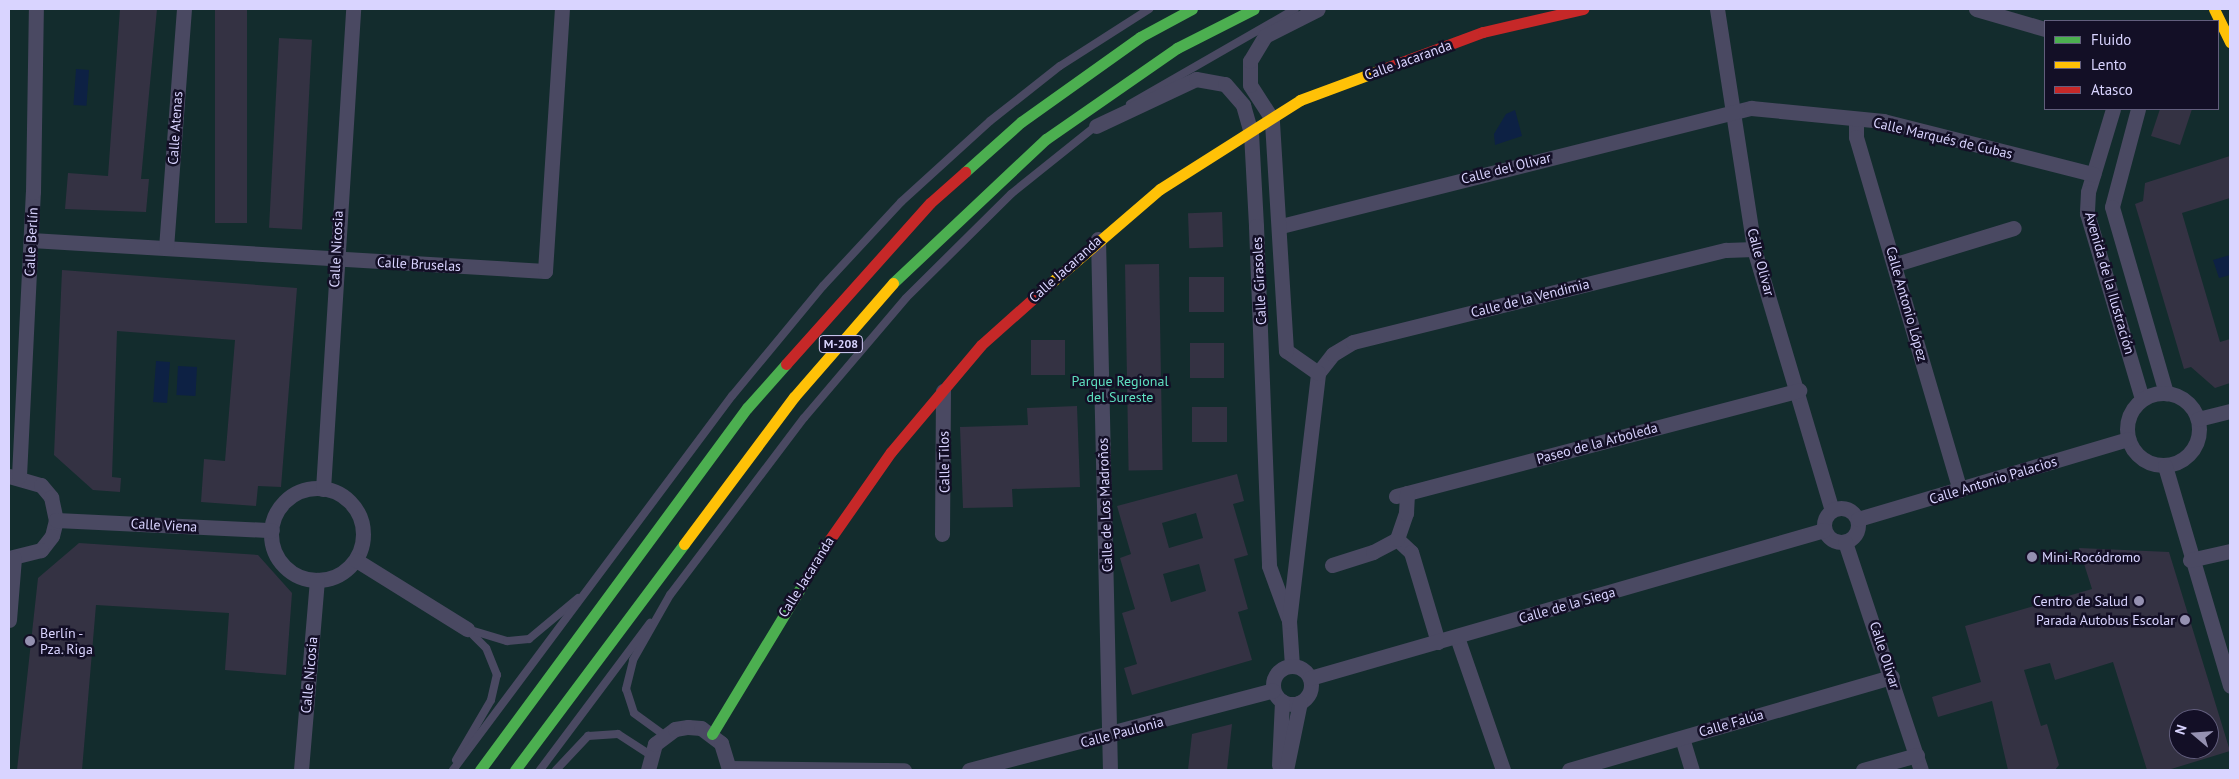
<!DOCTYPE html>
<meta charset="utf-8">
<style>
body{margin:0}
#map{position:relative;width:2239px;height:779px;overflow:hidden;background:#161421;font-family:"PT Sans",sans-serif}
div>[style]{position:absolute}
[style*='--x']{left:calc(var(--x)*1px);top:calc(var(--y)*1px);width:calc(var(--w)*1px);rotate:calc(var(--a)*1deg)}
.green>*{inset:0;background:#132c2d}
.water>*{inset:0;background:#0d2144;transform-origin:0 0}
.building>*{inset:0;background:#343243;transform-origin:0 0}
.lane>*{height:8px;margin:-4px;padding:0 4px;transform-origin:4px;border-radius:4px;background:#4a4962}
.street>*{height:15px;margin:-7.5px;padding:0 7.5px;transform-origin:7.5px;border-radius:7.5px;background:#4a4962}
.street>.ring{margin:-7.5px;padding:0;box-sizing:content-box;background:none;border:15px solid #4a4962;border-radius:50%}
.fast>*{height:11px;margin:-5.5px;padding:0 5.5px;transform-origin:5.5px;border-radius:5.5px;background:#4caf50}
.slow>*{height:11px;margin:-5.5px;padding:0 5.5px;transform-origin:5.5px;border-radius:5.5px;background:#ffc107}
.jam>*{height:11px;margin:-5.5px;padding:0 5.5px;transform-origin:5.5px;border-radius:5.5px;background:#c62828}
.dots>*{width:14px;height:14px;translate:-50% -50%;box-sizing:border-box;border:2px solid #130f26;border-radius:50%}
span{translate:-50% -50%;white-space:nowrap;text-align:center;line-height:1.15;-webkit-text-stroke:5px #130f26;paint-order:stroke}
.shield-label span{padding:1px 4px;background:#130f26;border:1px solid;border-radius:4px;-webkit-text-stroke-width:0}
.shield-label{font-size:12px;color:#d9d4ff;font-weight:700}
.street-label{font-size:14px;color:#d9d4ff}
.park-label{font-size:14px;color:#5fe0c0}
.poi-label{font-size:14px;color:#d9d4ff}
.left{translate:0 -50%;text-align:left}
.right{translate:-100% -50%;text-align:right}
.frame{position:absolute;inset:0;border:10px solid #d9d4ff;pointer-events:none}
.legend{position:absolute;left:2044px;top:20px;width:175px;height:90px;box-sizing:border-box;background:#130f26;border:1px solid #625e7d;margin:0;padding:6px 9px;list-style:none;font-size:15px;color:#d9d4ff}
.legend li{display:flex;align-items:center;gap:10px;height:25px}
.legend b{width:25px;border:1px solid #625e7d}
.north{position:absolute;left:2169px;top:709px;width:50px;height:50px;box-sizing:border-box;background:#130f26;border:1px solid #625e7d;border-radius:50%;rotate:288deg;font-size:14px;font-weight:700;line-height:20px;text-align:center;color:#d9d4ff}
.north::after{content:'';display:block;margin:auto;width:18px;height:22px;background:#9591b1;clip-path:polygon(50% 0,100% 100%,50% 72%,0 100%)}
</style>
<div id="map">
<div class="green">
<i style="clip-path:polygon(evenodd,9px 9px,2230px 9px,2230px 770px,9px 770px,9px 9px,2045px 21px,2218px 21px,2218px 109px,2045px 109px,2045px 21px,9px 9px,2179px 719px,2209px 719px,2209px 749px,2179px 749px,2179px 719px)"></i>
</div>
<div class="water">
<i style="left:76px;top:69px;width:13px;height:36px;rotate:4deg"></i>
<i style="clip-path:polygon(1515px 110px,1522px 136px,1495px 145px,1494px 134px,1506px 114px)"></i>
<i style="clip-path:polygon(2230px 255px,2230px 275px,2219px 278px,2213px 260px)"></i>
<i style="left:156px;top:361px;width:14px;height:41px;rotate:4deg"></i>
<i style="left:178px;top:366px;width:19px;height:29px;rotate:3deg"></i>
</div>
<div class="building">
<i style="clip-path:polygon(120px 9px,157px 9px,141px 179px,149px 179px,146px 212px,65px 209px,68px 173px,108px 176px)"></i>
<i style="left:215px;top:9px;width:32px;height:214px"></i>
<i style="left:279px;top:38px;width:33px;height:190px;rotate:3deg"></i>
<i style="clip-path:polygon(2160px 109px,2192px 109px,2180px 145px,2151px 136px)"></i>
<i style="clip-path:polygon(2230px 156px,2230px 198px,2182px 213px,2220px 342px,2230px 339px,2230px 383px,2215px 388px,2191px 367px,2184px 369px,2135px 204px,2143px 201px,2145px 183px)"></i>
<i style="left:1222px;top:212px;width:35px;height:34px;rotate:88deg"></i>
<i style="left:1159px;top:264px;width:206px;height:34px;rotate:89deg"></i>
<i style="clip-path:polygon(62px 270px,297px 288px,281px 487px,258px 486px,256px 506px,201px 502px,204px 459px,225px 461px,235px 340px,117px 331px,112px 477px,121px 478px,120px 492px,93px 490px,54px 455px)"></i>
<i style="left:1189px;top:277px;width:35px;height:35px"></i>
<i style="left:1031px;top:340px;width:34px;height:35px"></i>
<i style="left:1190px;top:343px;width:34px;height:35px"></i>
<i style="clip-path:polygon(1077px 406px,1080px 487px,1012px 489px,1013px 507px,963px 508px,960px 427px,1028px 425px,1027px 408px)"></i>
<i style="left:1192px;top:407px;width:35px;height:35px"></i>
<i style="clip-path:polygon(evenodd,1237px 474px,1244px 501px,1233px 504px,1248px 555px,1234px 559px,1248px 609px,1238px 612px,1252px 660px,1132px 695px,1124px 668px,1137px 664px,1122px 613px,1135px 609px,1120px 558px,1131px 554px,1117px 506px,1237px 474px,1196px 513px,1203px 538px,1169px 548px,1162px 523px,1196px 513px,1237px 474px,1199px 564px,1206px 591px,1171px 602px,1163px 574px,1199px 564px)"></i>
<i style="clip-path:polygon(79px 543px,258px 555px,292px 593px,286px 675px,225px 670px,229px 613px,96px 605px,82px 770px,17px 770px,38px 578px)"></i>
<i style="clip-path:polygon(evenodd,2079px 548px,2169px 552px,2230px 751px,2168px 770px,2147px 770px,2113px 662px,2055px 680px,2050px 663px,2024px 670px,2041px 726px,2047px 724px,2059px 765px,2055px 770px,2008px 770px,1992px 701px,1938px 717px,1932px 697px,1981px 682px,1965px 626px,2092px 589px,2079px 548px,2179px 719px,2209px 719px,2209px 749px,2179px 749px,2179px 719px)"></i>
<i style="clip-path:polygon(1232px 724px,1227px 770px,1188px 770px,1192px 734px)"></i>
</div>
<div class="lane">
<i style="--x:1130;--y:104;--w:190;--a:-29.9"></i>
<i style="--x:664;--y:735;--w:37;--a:-144"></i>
<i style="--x:634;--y:713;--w:25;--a:-108"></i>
<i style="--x:626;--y:689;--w:30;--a:-76"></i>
<i style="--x:633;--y:660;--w:75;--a:-60.4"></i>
<i style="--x:670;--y:595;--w:222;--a:-52.9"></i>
<i style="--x:804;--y:418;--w:157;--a:-49.6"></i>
<i style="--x:906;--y:298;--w:148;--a:-44.7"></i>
<i style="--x:1011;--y:194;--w:110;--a:-38.7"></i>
<i style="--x:456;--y:760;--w:69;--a:-59.7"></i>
<i style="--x:491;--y:700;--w:26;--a:-77"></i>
<i style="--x:497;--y:675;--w:29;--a:-112"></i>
<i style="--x:486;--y:648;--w:27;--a:-135"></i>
<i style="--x:467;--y:629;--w:42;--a:16.7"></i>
<i style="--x:507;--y:641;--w:22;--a:-5"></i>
<i style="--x:529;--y:639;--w:64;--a:-39.9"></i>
<i style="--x:453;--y:770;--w:467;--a:-53.3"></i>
<i style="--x:732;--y:396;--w:143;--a:-50.4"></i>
<i style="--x:823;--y:286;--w:115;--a:-47.1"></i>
<i style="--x:901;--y:202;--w:120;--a:-42.3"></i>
<i style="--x:990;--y:121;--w:89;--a:-38.2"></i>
<i style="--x:1060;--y:66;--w:106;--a:-32.6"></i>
<i style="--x:540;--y:770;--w:184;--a:-53.2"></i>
<i style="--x:556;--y:770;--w:47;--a:-46.7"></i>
<i style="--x:588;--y:736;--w:30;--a:-4"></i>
<i style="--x:618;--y:734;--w:38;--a:33"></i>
</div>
<div class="street">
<i style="--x:1717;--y:9;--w:243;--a:81.2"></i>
<i style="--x:1754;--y:249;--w:272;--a:73.4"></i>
<i style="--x:1976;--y:9;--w:72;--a:16.2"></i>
<i style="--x:2113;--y:109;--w:87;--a:106.8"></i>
<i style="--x:2088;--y:192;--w:21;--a:93"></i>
<i style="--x:2087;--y:213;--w:194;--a:73.5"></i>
<i style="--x:2138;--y:109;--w:101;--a:104.9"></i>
<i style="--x:2112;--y:207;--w:194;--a:73.8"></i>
<i style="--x:1856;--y:119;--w:18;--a:90"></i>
<i style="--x:1856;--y:137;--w:368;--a:73.6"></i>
<i style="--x:1096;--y:126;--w:110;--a:-25.2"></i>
<i style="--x:1196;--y:79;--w:29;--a:10"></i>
<i style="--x:1225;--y:84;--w:28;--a:49"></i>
<i style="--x:1243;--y:105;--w:29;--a:74"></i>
<i style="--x:1251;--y:133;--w:93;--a:86.9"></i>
<i style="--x:1256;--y:226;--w:340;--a:87.8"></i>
<i style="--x:1269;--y:566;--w:55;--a:69.9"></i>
<i style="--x:1281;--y:226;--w:485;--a:-14.1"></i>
<i style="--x:1751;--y:108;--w:133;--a:5.6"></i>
<i style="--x:1883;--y:121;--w:217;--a:14.2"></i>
<i style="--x:1098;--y:239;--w:531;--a:88.71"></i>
<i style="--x:31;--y:240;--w:515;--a:3.45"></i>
<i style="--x:545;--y:271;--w:263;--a:-86.3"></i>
<i style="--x:166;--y:248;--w:240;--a:-85.7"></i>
<i style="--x:1896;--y:264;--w:123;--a:-17"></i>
<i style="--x:1318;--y:373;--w:24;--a:-52"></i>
<i style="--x:1333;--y:354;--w:23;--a:-31"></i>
<i style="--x:1353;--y:342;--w:384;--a:-13.9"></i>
<i style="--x:1726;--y:250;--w:28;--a:-2"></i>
<i class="ring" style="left:2127px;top:393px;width:57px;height:57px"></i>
<i style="--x:2198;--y:419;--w:33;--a:-14"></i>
<i style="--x:2165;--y:466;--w:229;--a:73.5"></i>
<i style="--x:9;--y:476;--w:33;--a:16"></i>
<i style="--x:41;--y:485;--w:16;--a:50"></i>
<i style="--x:51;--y:497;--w:24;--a:78"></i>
<i style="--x:56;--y:520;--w:16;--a:104"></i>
<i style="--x:52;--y:536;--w:18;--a:128"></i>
<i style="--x:41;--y:550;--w:33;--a:166"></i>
<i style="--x:19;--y:476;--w:284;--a:-87.2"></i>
<i style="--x:33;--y:192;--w:183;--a:-89.1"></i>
<i class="ring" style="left:271px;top:488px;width:77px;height:77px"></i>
<i style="--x:323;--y:489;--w:481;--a:-86.4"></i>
<i style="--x:1396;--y:496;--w:417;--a:-14.7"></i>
<i class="ring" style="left:1824px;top:508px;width:19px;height:19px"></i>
<i style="--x:1858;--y:519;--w:282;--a:-16.5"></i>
<i style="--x:56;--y:520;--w:216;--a:2.7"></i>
<i style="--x:942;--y:534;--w:143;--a:-89.6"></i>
<i style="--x:1397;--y:539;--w:19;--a:43"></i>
<i style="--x:1411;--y:552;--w:94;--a:73.3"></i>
<i style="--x:1845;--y:542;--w:240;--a:71.6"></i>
<i style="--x:356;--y:560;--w:131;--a:31.9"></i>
<i style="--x:2190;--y:560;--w:41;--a:-12.7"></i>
<i style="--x:1332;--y:565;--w:43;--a:-17.6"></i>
<i style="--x:1373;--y:552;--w:27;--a:-28"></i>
<i style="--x:1397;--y:539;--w:28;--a:-71"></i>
<i style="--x:1406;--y:513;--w:20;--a:-87"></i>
<i style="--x:9;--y:620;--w:62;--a:-85.4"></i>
<i style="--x:1457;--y:637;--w:141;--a:70.9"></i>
<i style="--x:1292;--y:666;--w:45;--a:-93.8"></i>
<i style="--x:1289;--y:621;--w:250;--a:-83.3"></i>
<i style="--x:1318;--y:373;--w:39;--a:-145"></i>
<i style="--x:1286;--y:351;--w:232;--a:-93.5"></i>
<i style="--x:1272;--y:119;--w:40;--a:-122.9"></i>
<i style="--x:1250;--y:85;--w:24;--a:-90"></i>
<i style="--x:1250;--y:61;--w:29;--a:-59"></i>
<i style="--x:1265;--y:36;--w:59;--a:-27"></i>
<i class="ring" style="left:1273px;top:666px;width:23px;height:23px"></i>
<i style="--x:1310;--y:678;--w:535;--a:-16.06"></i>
<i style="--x:1682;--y:738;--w:34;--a:73"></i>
<i style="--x:1279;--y:765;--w:64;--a:-87.3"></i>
<i style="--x:729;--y:768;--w:175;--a:0.7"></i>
<i style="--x:301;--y:770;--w:191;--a:-85.2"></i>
<i style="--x:648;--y:770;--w:27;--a:-75"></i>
<i style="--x:655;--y:744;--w:25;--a:-37"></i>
<i style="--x:675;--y:729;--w:13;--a:-9"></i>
<i style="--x:688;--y:727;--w:13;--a:4"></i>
<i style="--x:701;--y:728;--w:25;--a:37"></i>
<i style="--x:721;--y:743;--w:28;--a:73"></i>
<i style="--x:969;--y:770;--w:314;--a:-14.7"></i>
<i style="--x:1286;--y:770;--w:69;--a:-78.4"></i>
<i style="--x:1569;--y:770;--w:336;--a:-16.1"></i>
<i style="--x:1863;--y:770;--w:56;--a:-15.5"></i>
</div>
<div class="fast">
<i style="--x:965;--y:172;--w:75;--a:-41.8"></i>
<i style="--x:1021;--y:122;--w:146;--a:-35.5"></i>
<i style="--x:1140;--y:37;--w:59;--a:-28.3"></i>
<i style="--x:893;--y:283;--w:210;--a:-43.3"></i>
<i style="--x:1046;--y:139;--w:160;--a:-34.8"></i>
<i style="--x:1177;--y:48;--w:86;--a:-26.9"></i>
<i style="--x:712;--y:734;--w:228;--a:-58.8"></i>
<i style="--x:480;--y:770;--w:450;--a:-53.6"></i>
<i style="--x:747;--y:408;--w:59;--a:-48.4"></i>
<i style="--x:515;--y:770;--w:282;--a:-53.2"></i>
</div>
<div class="slow">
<i style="--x:2214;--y:9;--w:37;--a:64"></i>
<i style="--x:1046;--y:287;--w:150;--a:-40.7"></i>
<i style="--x:1160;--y:189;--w:166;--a:-32.4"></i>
<i style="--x:1300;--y:100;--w:83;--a:-20.4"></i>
<i style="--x:684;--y:544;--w:184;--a:-53.2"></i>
<i style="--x:794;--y:397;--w:151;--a:-49"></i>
</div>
<div class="jam">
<i style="--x:1378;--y:71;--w:112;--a:-20.4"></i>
<i style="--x:1483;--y:32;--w:103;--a:-13"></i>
<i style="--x:786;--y:364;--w:216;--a:-48.2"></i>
<i style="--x:930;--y:203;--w:47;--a:-41.5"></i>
<i style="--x:830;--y:539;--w:106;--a:-55"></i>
<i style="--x:891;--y:452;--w:140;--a:-49.9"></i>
<i style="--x:981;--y:345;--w:87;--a:-41.7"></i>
</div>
<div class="dots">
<i style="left:2032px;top:557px;background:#9591b1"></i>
<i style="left:2139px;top:601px;background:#9591b1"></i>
<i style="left:2185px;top:620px;background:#9591b1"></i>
<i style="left:30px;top:641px;background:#9591b1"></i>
</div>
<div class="shield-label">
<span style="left:841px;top:344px">M-208</span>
</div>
<div class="street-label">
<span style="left:1408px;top:60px;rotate:-20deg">Calle Jacaranda</span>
<span style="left:175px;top:128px;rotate:-86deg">Calle Atenas</span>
<span style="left:1943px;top:138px;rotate:13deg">Calle Marqués de Cubas</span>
<span style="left:1506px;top:168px;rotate:-14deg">Calle del Olivar</span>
<span style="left:31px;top:242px;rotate:-87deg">Calle Berlín</span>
<span style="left:336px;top:249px;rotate:-87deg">Calle Nicosia</span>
<span style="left:1761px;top:262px;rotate:75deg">Calle Olivar</span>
<span style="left:419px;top:264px;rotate:3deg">Calle Bruselas</span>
<span style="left:1065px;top:269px;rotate:-42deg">Calle Jacaranda</span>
<span style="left:1259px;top:281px;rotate:-93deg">Calle Girasoles</span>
<span style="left:2110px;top:283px;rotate:74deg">Avenida de la Ilustración</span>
<span style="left:1530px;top:298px;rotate:-14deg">Calle de la Vendimia</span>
<span style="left:1907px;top:304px;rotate:74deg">Calle Antonio López</span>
<span style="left:1597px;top:443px;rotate:-15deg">Paseo de la Arboleda</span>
<span style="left:944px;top:462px;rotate:-91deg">Calle Tilos</span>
<span style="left:1993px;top:480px;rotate:-17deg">Calle Antonio Palacios</span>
<span style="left:1105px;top:505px;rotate:-92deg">Calle de Los Madroños</span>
<span style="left:164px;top:525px;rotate:3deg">Calle Viena</span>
<span style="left:806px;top:577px;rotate:-58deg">Calle Jacaranda</span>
<span style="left:1567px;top:605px;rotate:-16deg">Calle de la Siega</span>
<span style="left:1885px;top:655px;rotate:72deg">Calle Olivar</span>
<span style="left:309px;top:675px;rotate:-85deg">Calle Nicosia</span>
<span style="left:1731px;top:723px;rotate:-16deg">Calle Falúa</span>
<span style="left:1122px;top:732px;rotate:-15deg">Calle Paulonia</span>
</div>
<div class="park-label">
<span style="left:1120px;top:389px">Parque Regional<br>del Sureste</span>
</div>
<div class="poi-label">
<span class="left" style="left:2042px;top:557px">Mini-Rocódromo</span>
<span class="right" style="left:2128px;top:601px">Centro de Salud</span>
<span class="right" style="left:2175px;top:620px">Parada Autobus Escolar</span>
<span class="left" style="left:40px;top:641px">Berlín -<br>Pza. Riga</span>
</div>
<div class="frame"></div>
<ul class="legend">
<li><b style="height:6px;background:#4caf50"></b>Fluido</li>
<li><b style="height:6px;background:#ffc107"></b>Lento</li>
<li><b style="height:6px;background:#c62828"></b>Atasco</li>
</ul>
<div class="north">N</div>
</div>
